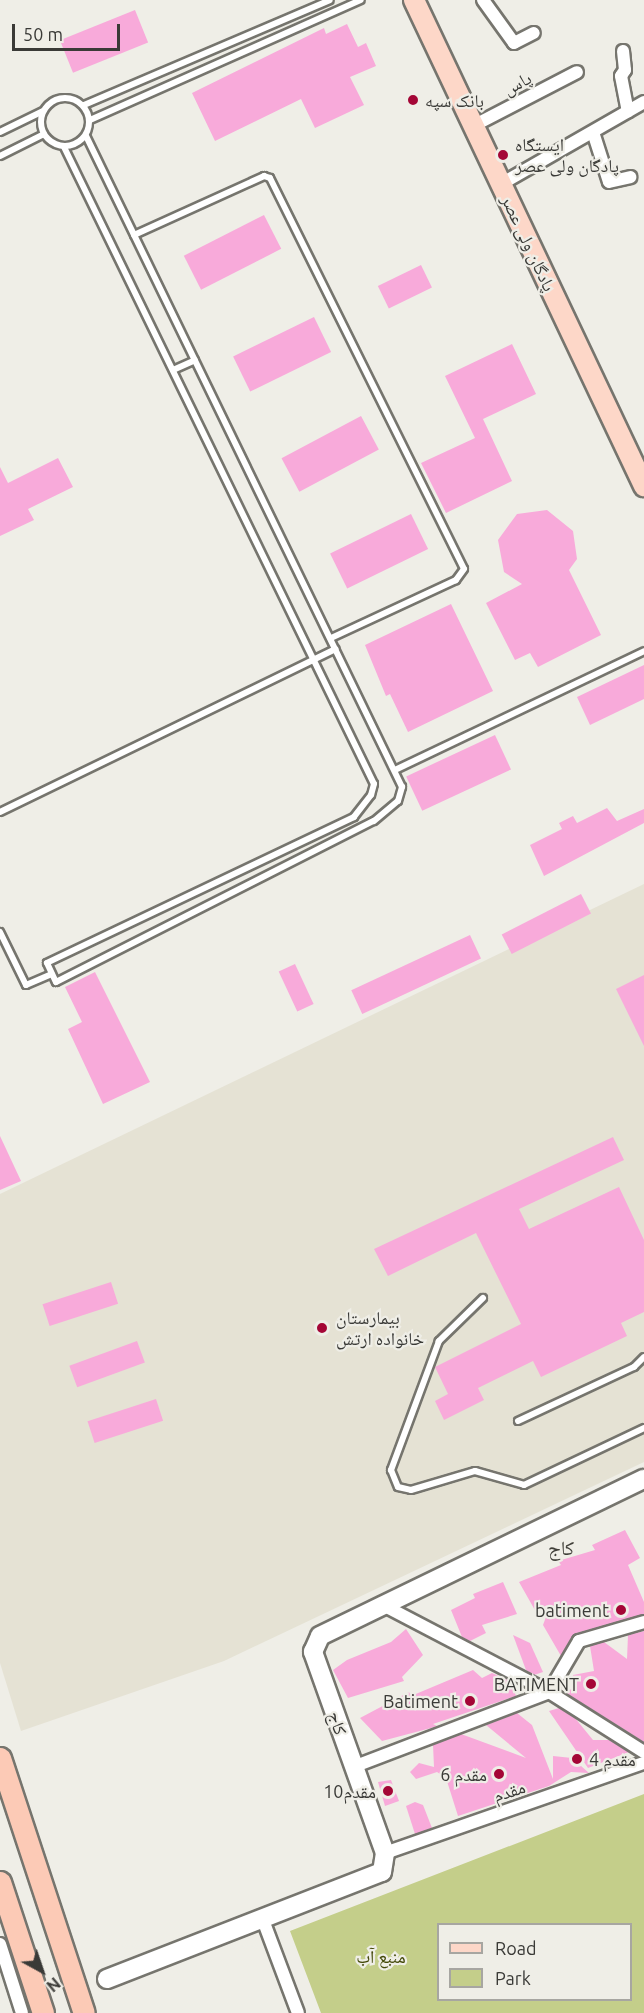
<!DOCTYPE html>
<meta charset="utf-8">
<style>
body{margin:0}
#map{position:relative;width:644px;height:2013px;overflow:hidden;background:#efeee7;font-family:Ubuntu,"Noto Naskh Arabic",sans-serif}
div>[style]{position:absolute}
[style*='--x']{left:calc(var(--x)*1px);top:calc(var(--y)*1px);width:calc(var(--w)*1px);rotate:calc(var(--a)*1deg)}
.built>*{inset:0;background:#e5e2d4}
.green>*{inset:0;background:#c4ce8a}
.building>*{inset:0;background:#f8aada;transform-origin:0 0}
.roads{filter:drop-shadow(2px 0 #76756e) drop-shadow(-2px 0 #76756e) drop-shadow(0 2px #76756e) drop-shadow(0 -2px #76756e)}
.service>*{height:6px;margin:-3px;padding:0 3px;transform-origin:3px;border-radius:3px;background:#fff}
.service>.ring{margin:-3px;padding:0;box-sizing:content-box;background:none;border:6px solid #fff;border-radius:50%}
.minor>*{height:12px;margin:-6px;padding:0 6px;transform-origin:6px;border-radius:6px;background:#fff}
.secondary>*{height:18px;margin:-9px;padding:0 9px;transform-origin:9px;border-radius:9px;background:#fff}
.primary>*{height:20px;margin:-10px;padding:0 10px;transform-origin:10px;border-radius:10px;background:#fdd7c8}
.trunk>*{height:21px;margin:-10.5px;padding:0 10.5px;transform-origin:10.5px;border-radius:10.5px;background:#fccab6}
.dots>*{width:16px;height:16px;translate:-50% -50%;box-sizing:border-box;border:3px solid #efeee7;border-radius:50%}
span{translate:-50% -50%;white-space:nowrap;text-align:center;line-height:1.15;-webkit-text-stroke:4.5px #efeee7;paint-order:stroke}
.street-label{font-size:18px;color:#3a3a37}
.poi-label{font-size:18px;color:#3a3a37}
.left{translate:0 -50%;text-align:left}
.right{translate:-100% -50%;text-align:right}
.park-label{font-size:18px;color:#444a0a}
.neighbourhood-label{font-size:20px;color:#403f39}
.legend{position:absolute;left:437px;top:1923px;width:195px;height:78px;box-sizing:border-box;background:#efeee7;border:2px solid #a7a6a1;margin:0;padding:8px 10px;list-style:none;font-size:18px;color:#3a3a37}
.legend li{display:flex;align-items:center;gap:12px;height:30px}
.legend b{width:30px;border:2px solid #a7a6a1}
.north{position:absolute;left:12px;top:1941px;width:60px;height:60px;-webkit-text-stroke:4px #efeee7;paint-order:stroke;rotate:140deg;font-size:16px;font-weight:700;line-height:24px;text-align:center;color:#3a3a37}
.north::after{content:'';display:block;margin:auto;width:21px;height:27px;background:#3a3a37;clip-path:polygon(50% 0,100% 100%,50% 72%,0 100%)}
.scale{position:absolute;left:12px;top:24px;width:108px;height:27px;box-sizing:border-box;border:3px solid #3a3a37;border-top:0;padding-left:8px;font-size:18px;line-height:21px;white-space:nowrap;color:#3a3a37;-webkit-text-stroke:4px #efeee7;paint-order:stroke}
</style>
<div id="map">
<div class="built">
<i style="clip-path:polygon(644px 884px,644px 1462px,224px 1661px,21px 1731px,0 1663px,0 1194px)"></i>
</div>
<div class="green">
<i style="clip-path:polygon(evenodd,644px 1794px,644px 2013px,321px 2013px,290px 1931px,644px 1794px,438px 1924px,630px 1924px,630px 2000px,438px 2000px,438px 1924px)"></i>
</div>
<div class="building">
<i style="left:135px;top:10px;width:35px;height:81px;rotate:68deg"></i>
<i style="clip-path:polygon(347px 24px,358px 47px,366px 43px,376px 66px,350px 77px,364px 105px,315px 128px,301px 99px,215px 141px,192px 93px,324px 28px,326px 34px)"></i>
<i style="left:264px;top:215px;width:38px;height:90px;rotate:63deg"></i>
<i style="left:421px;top:265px;width:25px;height:48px;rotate:64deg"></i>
<i style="left:314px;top:317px;width:39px;height:90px;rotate:64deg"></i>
<i style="clip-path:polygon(512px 344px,536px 394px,483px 419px,512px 481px,446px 513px,421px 463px,475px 438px,445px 376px)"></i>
<i style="left:361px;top:416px;width:38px;height:90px;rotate:62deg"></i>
<i style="clip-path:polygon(58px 458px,73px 487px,28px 509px,34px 520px,0 536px,0 467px,8px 483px)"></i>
<i style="clip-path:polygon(547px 510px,573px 531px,577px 559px,569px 570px,601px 635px,538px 667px,530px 653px,515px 660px,486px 603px,522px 584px,504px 572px,498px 540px,517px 514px)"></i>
<i style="left:411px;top:514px;width:39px;height:90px;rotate:64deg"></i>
<i style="clip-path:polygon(451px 604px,493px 691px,408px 732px,390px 694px,386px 696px,365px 645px)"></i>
<i style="clip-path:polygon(644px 665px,644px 699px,590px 725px,577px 697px)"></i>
<i style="left:495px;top:735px;width:38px;height:98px;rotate:65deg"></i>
<i style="clip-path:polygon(607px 808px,617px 821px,644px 809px,644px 823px,544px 876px,530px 845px,562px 829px,559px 823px,573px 816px,577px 823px)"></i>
<i style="left:581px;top:894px;width:22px;height:89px;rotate:63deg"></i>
<i style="left:470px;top:935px;width:26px;height:131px;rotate:65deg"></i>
<i style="left:295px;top:964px;width:44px;height:18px;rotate:65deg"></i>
<i style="clip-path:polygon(95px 972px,150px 1082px,103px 1104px,68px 1029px,82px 1022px,65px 987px)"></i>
<i style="clip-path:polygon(644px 975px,644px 1046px,616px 989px)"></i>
<i style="clip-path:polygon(0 1136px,21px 1181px,0 1190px)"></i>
<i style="clip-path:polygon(613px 1137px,624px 1160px,519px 1209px,529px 1229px,619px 1187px,644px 1240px,644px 1312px,621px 1323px,627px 1336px,541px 1377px,533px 1361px,478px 1388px,484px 1400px,444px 1420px,435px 1401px,448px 1394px,435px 1367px,521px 1324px,476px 1233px,388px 1276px,374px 1249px)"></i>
<i style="left:111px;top:1282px;width:23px;height:72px;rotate:72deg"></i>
<i style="left:137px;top:1341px;width:23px;height:72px;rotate:70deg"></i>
<i style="left:156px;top:1399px;width:23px;height:72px;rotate:72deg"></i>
<i style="clip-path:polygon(625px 1530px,640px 1558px,628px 1565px,644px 1602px,644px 1614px,577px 1633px,561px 1656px,543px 1625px,550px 1606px,536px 1612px,519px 1582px,561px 1565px,558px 1561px,595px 1550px,592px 1545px)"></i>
<i style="clip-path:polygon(503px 1582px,517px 1614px,482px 1625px,486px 1633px,470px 1641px,462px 1637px,451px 1610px,475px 1598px,473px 1594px)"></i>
<i style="clip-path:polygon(406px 1629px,423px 1655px,402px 1677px,404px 1681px,348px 1698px,333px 1670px,347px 1660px,391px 1642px)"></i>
<i style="clip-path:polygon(644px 1631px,644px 1742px,564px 1692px,572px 1689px,573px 1675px,594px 1671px,590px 1646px,604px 1642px,627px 1659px,628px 1635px)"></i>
<i style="clip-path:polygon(513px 1635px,530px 1643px,543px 1672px,534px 1675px,526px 1670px)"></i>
<i style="clip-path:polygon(473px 1670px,482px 1678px,492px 1673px,510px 1681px,516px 1696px,433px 1724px,437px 1726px,431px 1728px,382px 1741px,360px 1718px,409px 1692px,411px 1696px)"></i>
<i style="clip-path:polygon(559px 1708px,575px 1718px,593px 1740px,609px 1740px,629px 1752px,588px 1768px,549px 1711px)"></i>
<i style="clip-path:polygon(517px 1713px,532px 1725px,553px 1779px,553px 1756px,572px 1758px,589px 1773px,571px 1772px,549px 1786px,458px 1816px,446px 1778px,437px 1772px,416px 1779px,410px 1772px,419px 1763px,434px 1767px,433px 1745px,461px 1734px,526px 1758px,486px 1725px)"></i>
<i style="clip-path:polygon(391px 1780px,399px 1801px,385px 1806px,378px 1782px)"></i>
<i style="clip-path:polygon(415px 1802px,423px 1805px,432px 1828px,415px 1834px,406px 1806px)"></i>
</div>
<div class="roads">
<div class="service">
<i class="ring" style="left:41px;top:98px;width:42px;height:42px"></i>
<i style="--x:84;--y:105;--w:267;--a:-23.1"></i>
<i style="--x:90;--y:120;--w:296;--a:-23.9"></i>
<i style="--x:0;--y:132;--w:48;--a:-26"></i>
<i style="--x:64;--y:147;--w:708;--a:64.05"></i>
<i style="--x:374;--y:784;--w:11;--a:105"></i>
<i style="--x:371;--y:795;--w:28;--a:128"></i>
<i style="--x:354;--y:817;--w:340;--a:154.6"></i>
<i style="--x:47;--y:963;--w:21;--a:65"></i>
<i style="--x:56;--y:982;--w:356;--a:-26.9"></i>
<i style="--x:374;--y:821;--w:31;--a:-40"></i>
<i style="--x:398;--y:801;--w:15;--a:-74"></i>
<i style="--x:402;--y:787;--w:724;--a:-115.89"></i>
<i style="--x:0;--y:156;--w:49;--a:-26.6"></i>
<i style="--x:134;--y:235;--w:143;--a:-24.4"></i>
<i style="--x:264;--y:176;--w:6;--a:18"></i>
<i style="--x:270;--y:178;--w:436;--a:63.6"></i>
<i style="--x:464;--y:569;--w:14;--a:126"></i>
<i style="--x:456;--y:580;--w:138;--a:155.1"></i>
<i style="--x:173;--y:370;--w:24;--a:-24"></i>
<i style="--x:395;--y:770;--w:276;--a:-25.5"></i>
<i style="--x:0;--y:812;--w:373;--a:-25.9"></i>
<i style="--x:0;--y:932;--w:59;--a:63.9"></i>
<i style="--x:26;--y:985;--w:28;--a:-23"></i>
<i style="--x:483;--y:1298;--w:62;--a:135.7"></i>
<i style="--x:439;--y:1341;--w:138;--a:110.4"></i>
<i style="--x:391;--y:1470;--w:18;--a:68"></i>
<i style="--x:398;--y:1487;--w:13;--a:13"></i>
<i style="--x:411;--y:1490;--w:67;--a:-16.5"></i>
<i style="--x:475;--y:1471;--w:51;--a:15.9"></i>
<i style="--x:524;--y:1485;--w:133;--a:-25.4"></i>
<i style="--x:518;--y:1421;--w:128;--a:-25"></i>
<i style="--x:634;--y:1367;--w:14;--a:-45"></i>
</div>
<div class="minor">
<i style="--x:483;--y:0;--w:53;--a:54.2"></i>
<i style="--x:514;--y:43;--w:22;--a:-27"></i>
<i style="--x:623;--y:51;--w:19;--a:84"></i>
<i style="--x:625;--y:70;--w:7;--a:124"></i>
<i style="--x:621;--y:76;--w:36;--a:79"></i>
<i style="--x:473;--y:126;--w:117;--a:-27.4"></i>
<i style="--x:593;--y:132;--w:52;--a:72.3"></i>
<i style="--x:609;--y:182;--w:22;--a:-13"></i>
<i style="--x:501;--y:184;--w:165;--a:-29.8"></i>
<i style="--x:381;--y:1604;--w:190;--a:27.6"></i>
<i style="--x:549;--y:1692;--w:112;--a:32.3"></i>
<i style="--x:353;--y:1767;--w:210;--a:-20.9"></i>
<i style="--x:549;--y:1692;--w:59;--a:-59.5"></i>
<i style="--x:579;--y:1641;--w:68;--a:-16.3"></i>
<i style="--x:385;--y:1853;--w:274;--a:-19.2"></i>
<i style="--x:263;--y:1920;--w:99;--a:69.4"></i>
<i style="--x:0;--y:1944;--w:72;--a:72.3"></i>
</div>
<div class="secondary">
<i style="--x:107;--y:1979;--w:295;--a:-21.3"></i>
<i style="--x:382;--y:1872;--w:19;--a:-81"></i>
<i style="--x:385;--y:1853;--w:214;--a:-109.7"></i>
<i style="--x:313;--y:1652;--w:17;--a:-66"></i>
<i style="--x:320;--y:1636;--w:360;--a:-25.9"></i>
</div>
<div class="primary">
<i style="--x:414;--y:0;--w:538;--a:64.67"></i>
</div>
<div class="trunk">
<i style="--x:0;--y:1758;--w:268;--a:71.8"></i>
<i style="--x:0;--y:1882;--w:138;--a:71.8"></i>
</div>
</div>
<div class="dots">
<i style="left:413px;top:100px;background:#a40636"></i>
<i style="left:503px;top:155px;background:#a40636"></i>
<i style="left:322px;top:1328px;background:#a40636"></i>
<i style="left:621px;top:1610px;background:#a40636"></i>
<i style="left:591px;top:1684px;background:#a40636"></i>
<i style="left:470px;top:1701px;background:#a40636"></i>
<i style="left:577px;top:1759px;background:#a40636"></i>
<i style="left:499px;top:1774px;background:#a40636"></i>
<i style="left:388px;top:1791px;background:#a40636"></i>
</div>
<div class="street-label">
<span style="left:517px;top:83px;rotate:-28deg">پاس</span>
<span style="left:529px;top:243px;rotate:65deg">پادگان ولی عصر</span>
<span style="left:338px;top:1723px;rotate:71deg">کاج</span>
<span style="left:509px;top:1791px;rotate:-19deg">مقدم</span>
</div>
<div class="poi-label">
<span class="left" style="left:425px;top:100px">بانک سپه</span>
<span class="left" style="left:515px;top:155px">ایستگاه<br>پادگان ولی عصر</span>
<span class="left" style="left:336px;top:1328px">بیمارستان<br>خانواده ارتش</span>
<span class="right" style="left:609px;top:1610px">batiment</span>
<span class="right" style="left:579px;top:1684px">BATIMENT</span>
<span class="right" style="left:458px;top:1701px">Batiment</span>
<span class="left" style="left:589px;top:1759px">4 مقدم</span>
<span class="right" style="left:487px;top:1774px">6 مقدم</span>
<span class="right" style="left:376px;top:1791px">10مقدم</span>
</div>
<div class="park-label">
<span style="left:381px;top:1956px">منبع آب</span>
</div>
<div class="neighbourhood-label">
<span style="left:561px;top:1547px">کاج</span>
</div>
<ul class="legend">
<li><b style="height:8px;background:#fdd7c8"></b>Road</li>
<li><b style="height:16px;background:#c4ce8a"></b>Park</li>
</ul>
<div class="north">N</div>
<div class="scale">50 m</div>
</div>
